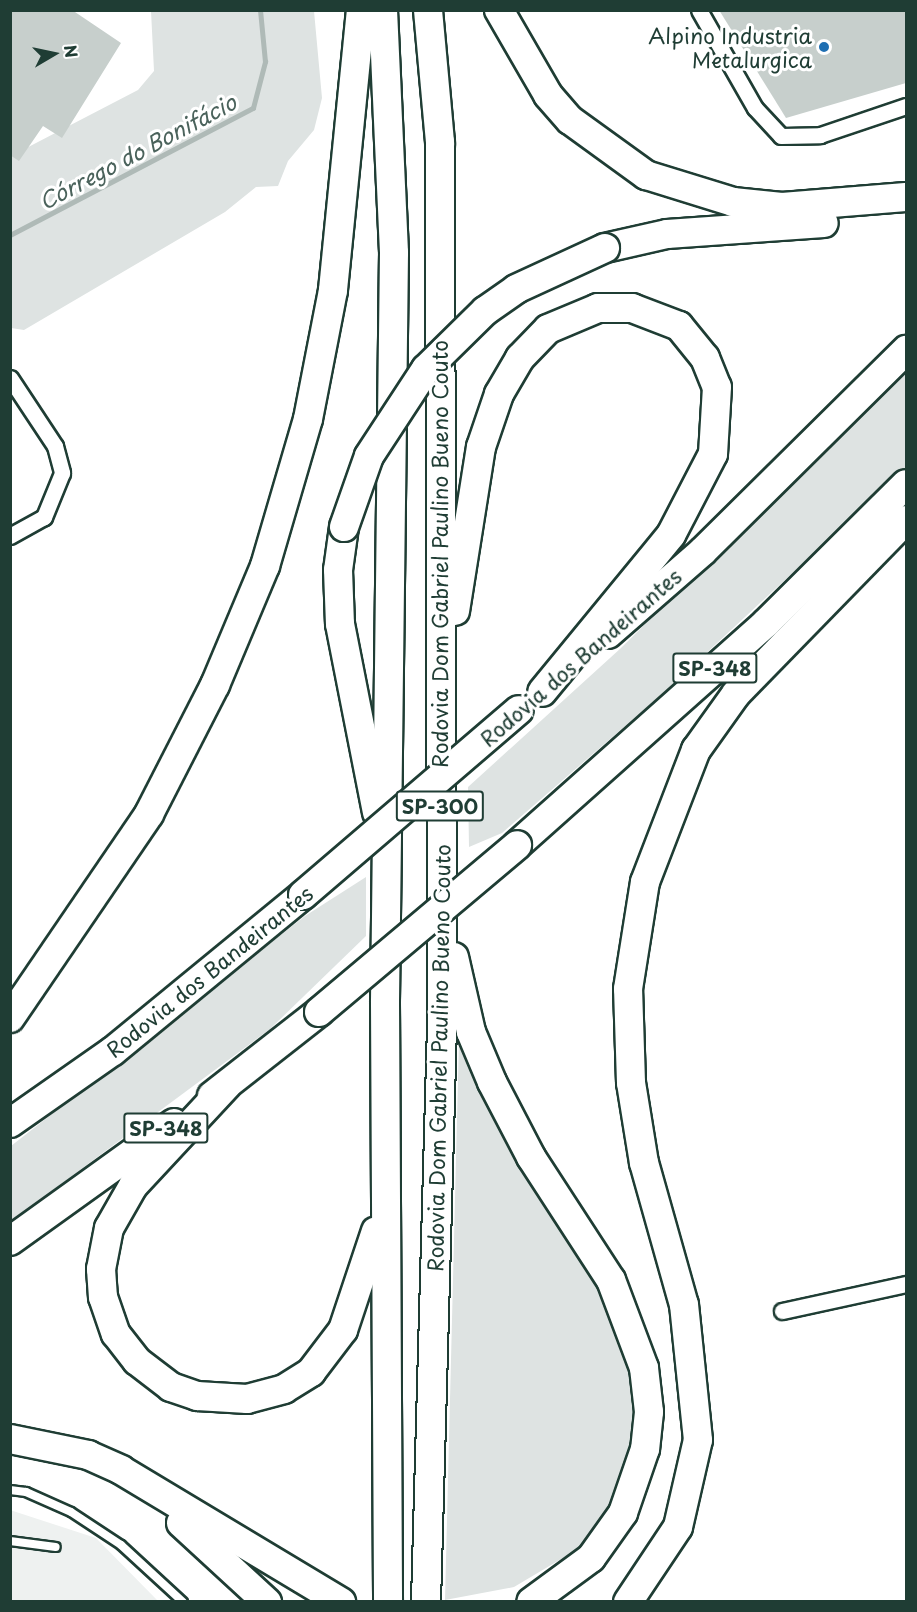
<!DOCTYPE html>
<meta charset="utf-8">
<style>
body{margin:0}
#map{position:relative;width:917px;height:1612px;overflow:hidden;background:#fff;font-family:"Playpen Sans",sans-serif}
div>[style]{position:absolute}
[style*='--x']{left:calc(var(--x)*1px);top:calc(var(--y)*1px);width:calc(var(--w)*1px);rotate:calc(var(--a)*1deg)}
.built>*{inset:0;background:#eef1f0}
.green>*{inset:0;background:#dee3e2}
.stream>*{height:4.5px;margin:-2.25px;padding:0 2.25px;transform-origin:2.25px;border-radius:2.25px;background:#afbab7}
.building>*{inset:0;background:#c7cfcc}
.roads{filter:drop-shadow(2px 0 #1f3d34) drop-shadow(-2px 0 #1f3d34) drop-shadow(0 2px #1f3d34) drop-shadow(0 -2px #1f3d34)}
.lane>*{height:8px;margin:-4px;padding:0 4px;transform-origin:4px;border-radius:4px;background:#fff}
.street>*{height:15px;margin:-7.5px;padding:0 7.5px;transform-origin:7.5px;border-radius:7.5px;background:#fff}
.highway>*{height:28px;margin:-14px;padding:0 14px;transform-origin:14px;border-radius:14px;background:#fff}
.bridges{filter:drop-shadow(2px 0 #1f3d34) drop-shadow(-2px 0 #1f3d34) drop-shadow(0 2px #1f3d34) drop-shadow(0 -2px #1f3d34)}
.highway-bridge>*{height:28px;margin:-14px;padding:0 14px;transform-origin:14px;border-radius:14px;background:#fff}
.dots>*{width:16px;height:16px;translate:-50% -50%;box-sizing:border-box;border:3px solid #fff;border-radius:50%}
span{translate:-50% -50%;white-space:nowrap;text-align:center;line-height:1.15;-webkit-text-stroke:6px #fff;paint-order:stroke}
.shield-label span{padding:2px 4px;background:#fff;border:2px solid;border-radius:4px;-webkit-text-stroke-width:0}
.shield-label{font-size:20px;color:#1f3d34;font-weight:700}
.poi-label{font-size:21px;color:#1f3d34}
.right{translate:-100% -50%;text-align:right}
.street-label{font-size:21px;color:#1f3d34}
.water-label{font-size:22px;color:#4a625b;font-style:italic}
.frame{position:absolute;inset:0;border:12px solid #1f3d34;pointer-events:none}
.north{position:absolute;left:24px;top:24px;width:60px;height:60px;-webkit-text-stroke:4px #fff;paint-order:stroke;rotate:81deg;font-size:16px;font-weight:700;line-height:24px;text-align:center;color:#1f3d34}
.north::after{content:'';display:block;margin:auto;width:21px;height:27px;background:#1f3d34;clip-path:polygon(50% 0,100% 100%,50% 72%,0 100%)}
</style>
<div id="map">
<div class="built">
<i style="clip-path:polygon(10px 1510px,96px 1538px,158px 1601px,11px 1601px)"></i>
</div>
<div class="green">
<i style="clip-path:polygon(151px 11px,314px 11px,322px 98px,314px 130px,288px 161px,278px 186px,256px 187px,225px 212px,24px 330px,11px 328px,11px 156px,138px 90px,154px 71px)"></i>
<i style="clip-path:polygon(906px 365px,906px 467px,671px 686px,502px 833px,469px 847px,468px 787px,621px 648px)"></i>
<i style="clip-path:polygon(366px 877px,366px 936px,270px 1029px,11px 1221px,11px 1146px,305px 916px)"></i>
<i style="clip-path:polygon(460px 999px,638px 1355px,633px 1478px,583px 1546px,514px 1587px,445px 1600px)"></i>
</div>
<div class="stream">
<i style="--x:10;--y:235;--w:274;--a:-27.6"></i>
<i style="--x:253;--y:108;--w:48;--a:-75.4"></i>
<i style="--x:265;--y:62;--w:52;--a:-95.5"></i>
</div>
<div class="building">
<i style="clip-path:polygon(10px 10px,72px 10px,121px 43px,62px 138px,43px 126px,19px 161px,10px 155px)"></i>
<i style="clip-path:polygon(719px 10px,906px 10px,906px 83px,786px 118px)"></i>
</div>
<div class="roads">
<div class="lane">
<i style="--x:10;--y:1490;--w:16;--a:7"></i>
<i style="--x:26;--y:1492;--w:49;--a:24"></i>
<i style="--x:71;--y:1512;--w:60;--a:33.4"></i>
<i style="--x:121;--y:1545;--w:84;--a:42.6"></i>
<i style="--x:10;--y:1541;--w:46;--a:7.4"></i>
</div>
<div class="street">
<i style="--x:699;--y:10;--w:113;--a:60.3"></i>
<i style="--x:755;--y:108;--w:38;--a:47"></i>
<i style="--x:781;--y:136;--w:39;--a:-1"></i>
<i style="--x:820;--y:135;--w:91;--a:-18.6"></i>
<i style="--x:10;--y:378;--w:82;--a:56.5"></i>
<i style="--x:55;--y:446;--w:28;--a:75"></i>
<i style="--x:62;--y:473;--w:48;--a:112.2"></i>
<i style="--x:44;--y:517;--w:39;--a:151"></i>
<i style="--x:782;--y:1311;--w:127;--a:-12.3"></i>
</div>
<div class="highway">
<i style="--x:383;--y:10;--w:243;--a:87.4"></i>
<i style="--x:394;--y:253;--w:750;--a:90.69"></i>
<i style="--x:385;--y:1003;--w:599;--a:89.71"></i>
<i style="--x:499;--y:10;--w:98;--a:60"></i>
<i style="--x:548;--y:95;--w:33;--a:49"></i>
<i style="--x:570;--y:120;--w:94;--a:35.9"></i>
<i style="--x:646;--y:175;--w:91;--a:17.2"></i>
<i style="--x:733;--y:202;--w:49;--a:5.8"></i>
<i style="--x:782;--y:207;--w:124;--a:-4.6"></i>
<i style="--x:605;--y:248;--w:64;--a:-12.7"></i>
<i style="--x:667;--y:234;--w:157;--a:-4"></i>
<i style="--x:344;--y:527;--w:43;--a:97.9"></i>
<i style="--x:338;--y:570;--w:54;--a:87.9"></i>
<i style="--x:340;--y:624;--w:192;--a:78.9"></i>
<i style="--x:455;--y:611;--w:166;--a:-81"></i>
<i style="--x:481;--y:447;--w:56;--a:-71.2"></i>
<i style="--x:499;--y:394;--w:42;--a:-59.7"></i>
<i style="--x:520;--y:358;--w:40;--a:-46"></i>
<i style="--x:548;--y:329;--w:54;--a:-22.8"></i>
<i style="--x:598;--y:308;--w:34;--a:0"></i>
<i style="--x:632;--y:308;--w:50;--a:21"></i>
<i style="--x:679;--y:326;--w:41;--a:50.9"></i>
<i style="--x:705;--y:358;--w:31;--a:68"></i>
<i style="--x:717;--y:387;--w:67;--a:93.4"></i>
<i style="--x:713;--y:454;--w:91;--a:117.4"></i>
<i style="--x:671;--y:535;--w:203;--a:129.4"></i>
<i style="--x:608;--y:634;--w:126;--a:-41.1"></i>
<i style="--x:703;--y:551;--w:286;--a:-44.7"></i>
<i style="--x:517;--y:845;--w:334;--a:-41.7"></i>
<i style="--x:766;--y:623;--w:197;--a:-44.8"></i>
<i style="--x:454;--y:957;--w:77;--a:77.2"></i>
<i style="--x:471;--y:1032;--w:54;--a:67.2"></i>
<i style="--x:492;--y:1082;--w:85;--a:62.5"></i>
<i style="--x:531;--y:1157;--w:147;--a:57"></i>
<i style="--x:611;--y:1280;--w:94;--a:69.4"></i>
<i style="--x:644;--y:1368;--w:44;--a:83.5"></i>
<i style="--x:649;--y:1412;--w:37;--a:96"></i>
<i style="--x:645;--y:1449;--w:68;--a:109"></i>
<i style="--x:623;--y:1513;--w:55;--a:125.4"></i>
<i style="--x:591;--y:1558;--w:74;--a:143.7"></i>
<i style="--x:10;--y:1018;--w:247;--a:-55.7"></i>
<i style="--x:149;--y:814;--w:145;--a:-62.9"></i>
<i style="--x:215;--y:685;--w:129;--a:-67.2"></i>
<i style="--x:265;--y:566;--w:153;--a:-73.7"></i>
<i style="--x:308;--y:419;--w:131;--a:-79"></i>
<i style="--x:333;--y:290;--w:281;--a:-84.3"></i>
<i style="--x:227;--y:1085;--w:138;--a:132.9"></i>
<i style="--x:133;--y:1186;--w:48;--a:119.7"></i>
<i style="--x:109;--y:1228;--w:42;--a:101"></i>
<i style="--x:101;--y:1269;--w:28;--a:86"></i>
<i style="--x:103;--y:1297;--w:39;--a:71"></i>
<i style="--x:116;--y:1334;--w:34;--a:52"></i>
<i style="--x:137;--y:1361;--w:43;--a:37.4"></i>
<i style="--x:171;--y:1387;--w:28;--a:19"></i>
<i style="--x:197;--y:1396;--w:50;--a:3.4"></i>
<i style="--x:247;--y:1399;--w:38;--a:-15"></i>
<i style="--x:284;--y:1389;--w:32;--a:-32"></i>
<i style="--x:311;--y:1372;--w:53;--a:-52.7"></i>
<i style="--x:343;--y:1330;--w:104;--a:-71.6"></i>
<i style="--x:212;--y:1096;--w:136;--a:-38.1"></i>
<i style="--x:10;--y:1123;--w:126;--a:-35"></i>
<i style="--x:113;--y:1051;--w:246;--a:-39.4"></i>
<i style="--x:10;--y:1241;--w:202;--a:-35.7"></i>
<i style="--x:10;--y:1439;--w:80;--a:11.6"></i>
<i style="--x:88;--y:1455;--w:36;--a:24"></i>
<i style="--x:121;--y:1470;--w:257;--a:31"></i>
<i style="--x:181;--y:1523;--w:117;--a:42.6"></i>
<i style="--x:426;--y:1602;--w:575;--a:-88.41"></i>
<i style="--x:442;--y:1027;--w:885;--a:-90.13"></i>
<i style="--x:440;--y:142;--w:133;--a:-95.2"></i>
<i style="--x:628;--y:1602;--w:90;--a:-56.3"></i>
<i style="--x:678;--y:1527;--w:89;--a:-77.1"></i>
<i style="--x:698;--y:1440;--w:136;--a:-95.9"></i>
<i style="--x:684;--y:1305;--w:148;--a:-105.7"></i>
<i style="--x:644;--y:1163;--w:81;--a:-99.2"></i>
<i style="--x:631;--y:1083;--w:94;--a:-91.8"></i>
<i style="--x:628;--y:989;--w:108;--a:-81"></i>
<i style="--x:645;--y:882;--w:142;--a:-68.9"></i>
<i style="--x:696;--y:750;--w:69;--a:-54.5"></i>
<i style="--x:736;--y:694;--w:243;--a:-45.7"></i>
</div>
</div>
<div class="bridges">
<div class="highway-bridge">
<i style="--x:344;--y:527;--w:75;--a:-70.6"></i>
<i style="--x:369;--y:456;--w:104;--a:-56.8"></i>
<i style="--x:426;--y:369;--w:83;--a:-44.5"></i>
<i style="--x:485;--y:311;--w:38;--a:-35"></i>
<i style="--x:516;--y:289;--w:98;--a:-24.7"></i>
<i style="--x:303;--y:895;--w:284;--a:-40.6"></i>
<i style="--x:319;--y:1012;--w:259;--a:-40.1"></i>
</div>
</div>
<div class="dots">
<i style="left:824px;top:47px;background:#1f6fb2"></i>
</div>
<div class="shield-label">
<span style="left:715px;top:668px">SP-348</span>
<span style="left:440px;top:806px">SP-300</span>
<span style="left:166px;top:1128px">SP-348</span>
</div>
<div class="poi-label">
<span class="right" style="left:812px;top:47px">Alpino Industria<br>Metalurgica</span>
</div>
<div class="street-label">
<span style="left:439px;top:554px;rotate:-90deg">Rodovia Dom Gabriel Paulino Bueno Couto</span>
<span style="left:580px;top:657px;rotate:-41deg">Rodovia dos Bandeirantes</span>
<span style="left:209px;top:971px;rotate:-39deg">Rodovia dos Bandeirantes</span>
<span style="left:438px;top:1058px;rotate:-89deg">Rodovia Dom Gabriel Paulino Bueno Couto</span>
</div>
<div class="water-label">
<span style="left:137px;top:151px;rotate:-28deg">Córrego do Bonifácio</span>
</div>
<div class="frame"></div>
<div class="north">N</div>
</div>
